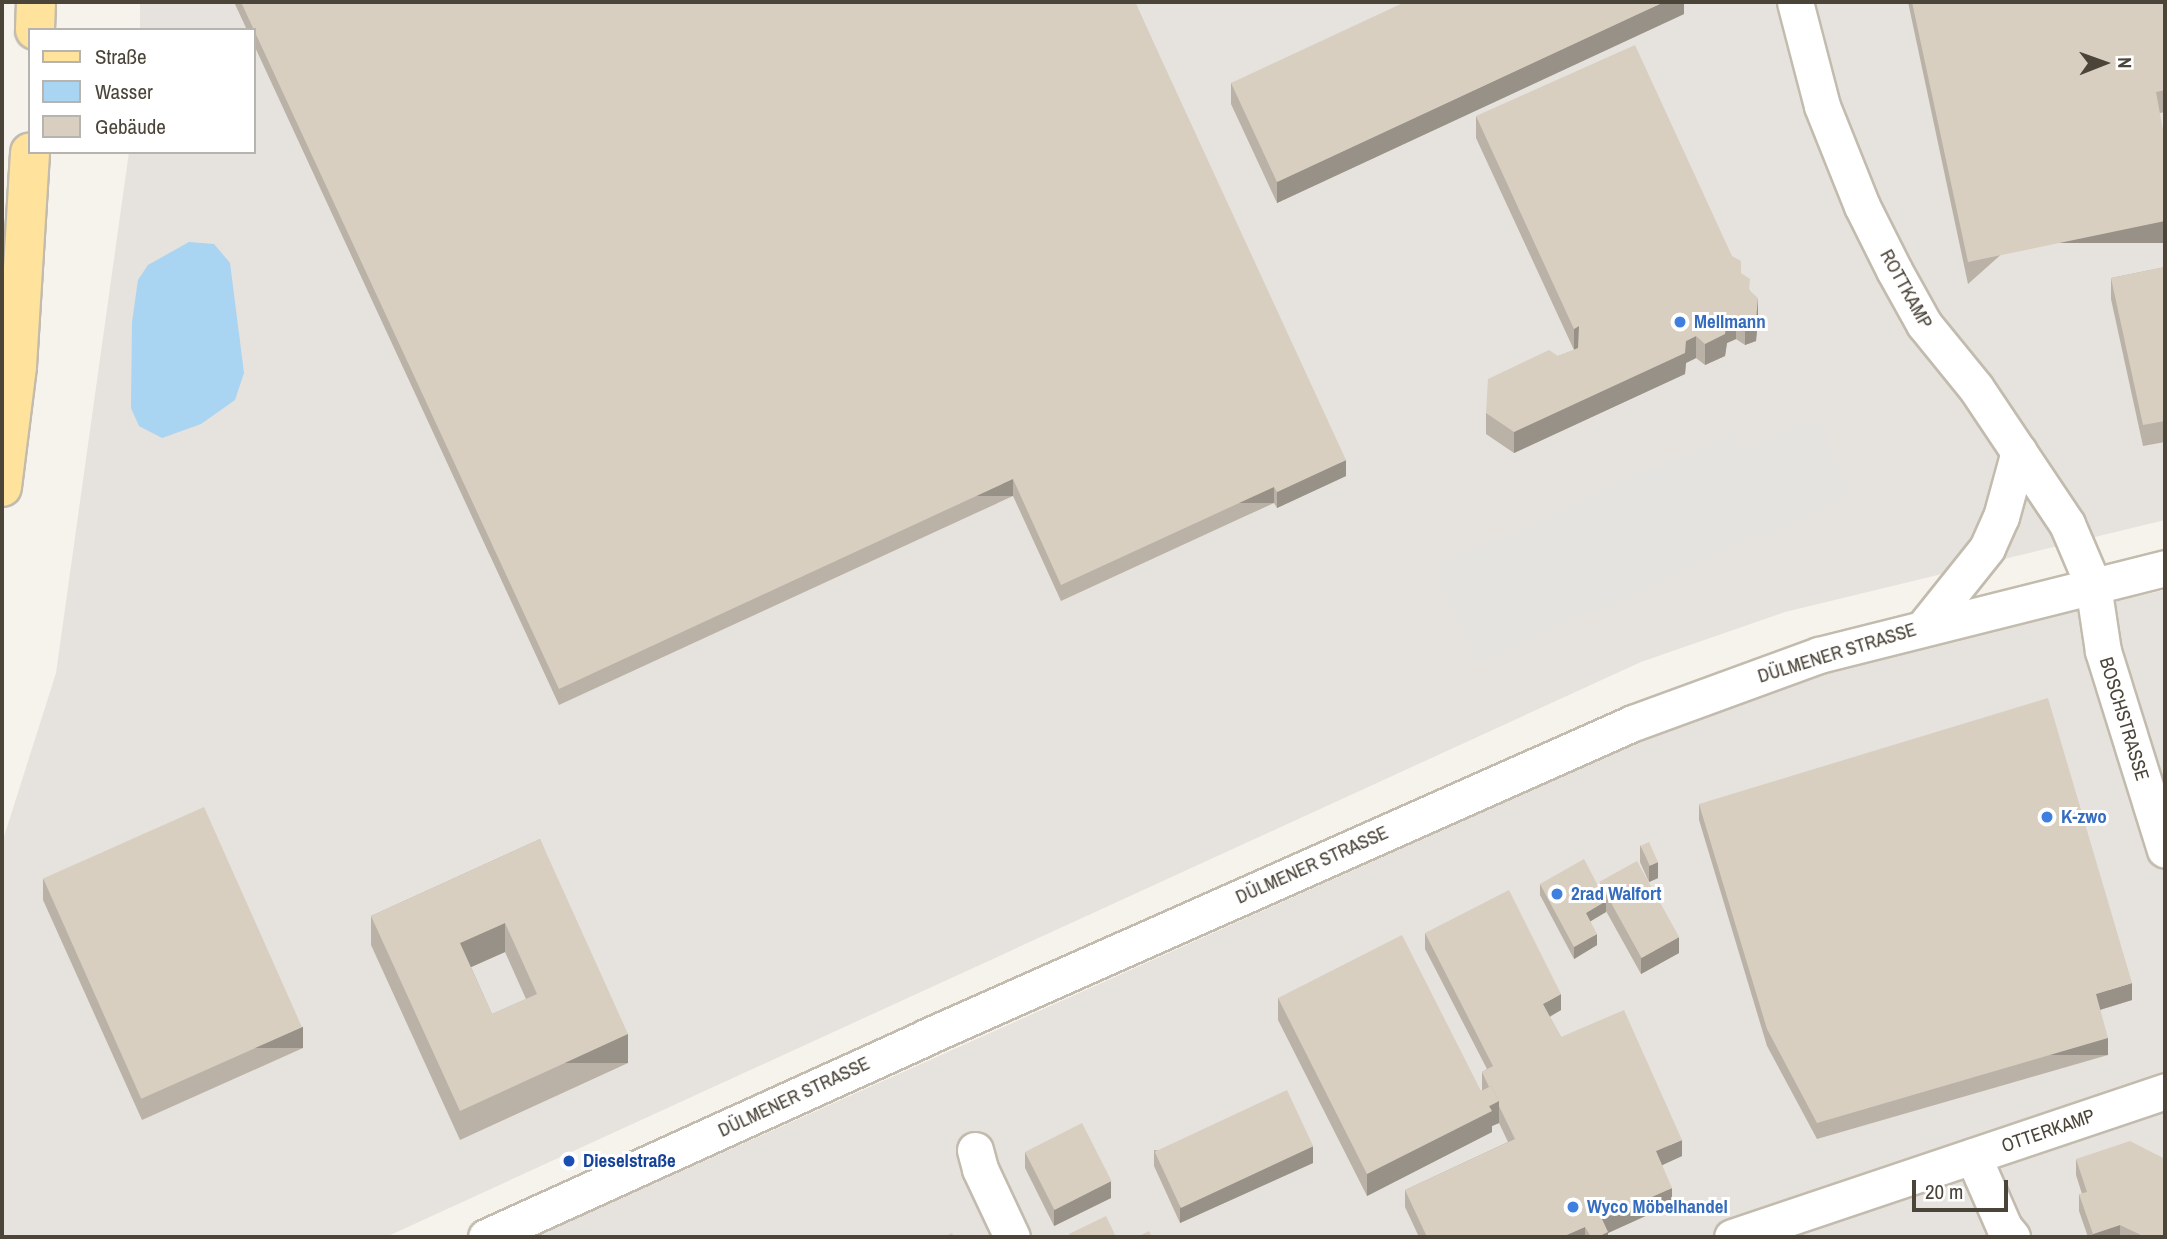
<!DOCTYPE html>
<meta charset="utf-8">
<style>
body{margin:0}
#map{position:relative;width:2167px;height:1239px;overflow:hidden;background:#f6f3ec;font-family:"Archivo Narrow",sans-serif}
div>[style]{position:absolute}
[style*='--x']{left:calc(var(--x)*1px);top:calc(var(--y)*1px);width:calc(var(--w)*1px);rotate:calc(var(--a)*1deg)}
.industrial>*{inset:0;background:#e6e2dd}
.parking>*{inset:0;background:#e5e3e0}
.water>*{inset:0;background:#a9d4f2}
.roads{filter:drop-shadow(2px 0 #c2bbae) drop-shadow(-2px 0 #c2bbae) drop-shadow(0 2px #c2bbae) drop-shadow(0 -2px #c2bbae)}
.minor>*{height:35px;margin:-17.5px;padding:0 17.5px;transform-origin:17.5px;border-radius:17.5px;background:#fff}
.major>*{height:38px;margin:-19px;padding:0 19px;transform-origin:19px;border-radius:19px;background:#ffe39c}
.wall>*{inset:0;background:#bab2a6}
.shaded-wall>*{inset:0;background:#979187;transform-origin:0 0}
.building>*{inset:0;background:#d8cfc1;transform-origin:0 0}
.dots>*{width:19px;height:19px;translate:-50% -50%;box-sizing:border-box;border:4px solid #fff;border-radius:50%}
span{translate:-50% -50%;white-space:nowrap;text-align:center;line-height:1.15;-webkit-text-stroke:6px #fff;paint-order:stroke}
.street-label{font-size:19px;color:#4b4439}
.shop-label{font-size:19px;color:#366cbe;font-weight:700}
.left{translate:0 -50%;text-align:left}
.transit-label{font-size:19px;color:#164399;font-weight:700}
.frame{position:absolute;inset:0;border:4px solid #4b4439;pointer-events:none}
.legend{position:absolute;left:28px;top:28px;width:228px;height:126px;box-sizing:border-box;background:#fff;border:2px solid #b7b4b0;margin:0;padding:9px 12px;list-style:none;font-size:21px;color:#4b4439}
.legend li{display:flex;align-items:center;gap:14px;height:35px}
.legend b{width:35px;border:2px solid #b7b4b0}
.north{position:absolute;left:2069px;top:28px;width:70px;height:70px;-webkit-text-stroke:5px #fff;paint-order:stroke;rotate:89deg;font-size:19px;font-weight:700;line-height:28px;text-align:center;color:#4b4439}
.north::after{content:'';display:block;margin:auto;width:24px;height:32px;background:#4b4439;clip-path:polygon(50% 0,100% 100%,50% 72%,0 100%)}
.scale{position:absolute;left:1912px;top:1180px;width:96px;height:32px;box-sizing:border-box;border:4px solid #4b4439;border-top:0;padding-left:9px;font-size:21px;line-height:24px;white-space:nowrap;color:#4b4439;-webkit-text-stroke:5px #fff;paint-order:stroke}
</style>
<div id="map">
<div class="industrial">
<i style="clip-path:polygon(140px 2px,2165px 2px,2165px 520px,1785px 612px,1641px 662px,386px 1237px,2px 1237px,2px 843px,56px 673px,129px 152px,254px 152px,254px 30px,140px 30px)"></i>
<i style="clip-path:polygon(2165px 590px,2165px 1237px,535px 1237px,1802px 669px)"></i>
</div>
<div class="parking">
<i style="clip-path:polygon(1817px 417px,1852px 494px,1477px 663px,1434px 567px,1733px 432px,1742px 451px)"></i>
</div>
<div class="water">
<i style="clip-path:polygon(189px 242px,214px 244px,230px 263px,244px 373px,235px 400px,201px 424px,162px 438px,139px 426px,131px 408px,132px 322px,138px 280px,148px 265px)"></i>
</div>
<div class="roads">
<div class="minor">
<i style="--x:1795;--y:2;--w:107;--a:75.4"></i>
<i style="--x:1822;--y:106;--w:108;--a:68.2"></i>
<i style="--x:1862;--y:206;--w:72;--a:63.4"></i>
<i style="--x:1894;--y:270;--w:62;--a:60.9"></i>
<i style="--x:1924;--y:324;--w:82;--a:50.9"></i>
<i style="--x:1976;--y:388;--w:164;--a:56.2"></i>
<i style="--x:2067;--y:524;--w:66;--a:66.9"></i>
<i style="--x:2093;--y:585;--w:67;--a:81.4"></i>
<i style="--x:2103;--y:651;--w:208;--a:72.7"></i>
<i style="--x:1924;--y:627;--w:101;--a:-51.4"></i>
<i style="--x:1987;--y:548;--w:34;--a:-66"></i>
<i style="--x:2001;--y:517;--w:68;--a:-74.7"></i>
<i style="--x:975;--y:1150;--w:20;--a:75"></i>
<i style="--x:980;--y:1169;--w:75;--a:64.8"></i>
<i style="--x:1973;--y:1156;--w:77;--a:66.4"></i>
<i style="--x:2004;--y:1227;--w:13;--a:51"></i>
<i style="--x:486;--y:1237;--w:483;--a:-24.4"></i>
<i style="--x:926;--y:1037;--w:774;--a:-23.95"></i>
<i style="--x:1633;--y:723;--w:198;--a:-20.1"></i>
<i style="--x:1819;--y:655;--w:357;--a:-14.1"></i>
<i style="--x:1732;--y:1237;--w:457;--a:-18.6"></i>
</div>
<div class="major">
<i style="--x:35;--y:30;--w:28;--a:-88"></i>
<i style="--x:2;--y:487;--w:122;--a:-82.9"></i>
<i style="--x:17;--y:366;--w:214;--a:-86.5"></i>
</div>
</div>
<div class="wall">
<i style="clip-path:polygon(234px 2px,1135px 2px,1346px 476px,1277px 508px,1274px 503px,1061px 601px,1013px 496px,559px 705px,254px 45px,254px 30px,247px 30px)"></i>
<i style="clip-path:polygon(1684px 2px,1684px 14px,1277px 203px,1231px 104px,1231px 83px)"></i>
<i style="clip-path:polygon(1908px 2px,2165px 2px,2165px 112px,2160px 113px,1968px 284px)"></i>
<i style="clip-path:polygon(1476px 116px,1741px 274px,1750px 291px,1758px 319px,1756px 341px,1745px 345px,1736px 339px,1727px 343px,1725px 356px,1705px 365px,1696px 358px,1686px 363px,1685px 374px,1514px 453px,1486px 434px,1486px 413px,1558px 356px,1574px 350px,1476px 138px)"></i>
<i style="clip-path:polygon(2165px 267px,2165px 442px,2143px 446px,2111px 299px,2111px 278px)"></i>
<i style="clip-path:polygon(1699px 804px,2132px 1000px,2100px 1010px,2108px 1055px,1817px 1139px,1767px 1046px,1699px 820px)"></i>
<i style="clip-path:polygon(evenodd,540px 839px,628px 1063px,460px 1140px,371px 945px,371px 916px,540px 839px,505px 952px,526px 999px,492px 1014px,471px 967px,505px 952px)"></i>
<i style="clip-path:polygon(1640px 845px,1658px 878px,1649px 882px,1640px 862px)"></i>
<i style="clip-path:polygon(43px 879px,303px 1048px,142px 1120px,43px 900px)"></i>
<i style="clip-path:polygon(1600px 882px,1679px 953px,1641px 974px,1606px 911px,1606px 912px,1590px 921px,1597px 945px,1574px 959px,1540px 895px,1540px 884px,1600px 889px)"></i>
<i style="clip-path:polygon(1425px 933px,1561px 1010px,1550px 1017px,1561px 1037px,1682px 1156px,1662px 1165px,1672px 1204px,1608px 1233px,1608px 1237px,1419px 1237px,1405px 1207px,1405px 1190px,1508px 1142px,1499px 1123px,1492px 1126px,1492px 1132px,1367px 1196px,1278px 1020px,1278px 998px,1481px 1091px,1482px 1090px,1482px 1072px,1487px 1069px,1425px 949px)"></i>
<i style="clip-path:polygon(1154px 1150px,1313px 1163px,1180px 1223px,1154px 1166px)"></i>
<i style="clip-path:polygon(1025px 1152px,1111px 1198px,1054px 1226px,1025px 1168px)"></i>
<i style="clip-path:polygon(2076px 1159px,2165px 1237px,2088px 1237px,2079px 1211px,2079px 1194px,2082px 1194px,2076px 1175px)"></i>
</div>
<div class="shaded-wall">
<i style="clip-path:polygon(1664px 2px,1684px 2px,1684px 14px,1277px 203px,1277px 182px)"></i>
<i style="left:2165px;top:221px;width:22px;height:201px;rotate:90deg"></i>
<i style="clip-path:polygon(1758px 298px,1758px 319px,1756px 341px,1745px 345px,1745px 324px)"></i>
<i style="clip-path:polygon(1736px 317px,1736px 339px,1727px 343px,1725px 356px,1705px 365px,1705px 344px,1727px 322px)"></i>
<i style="clip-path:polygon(1579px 326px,1579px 347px,1574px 351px,1574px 329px)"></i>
<i style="clip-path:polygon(1696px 336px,1696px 358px,1686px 363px,1685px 374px,1514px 453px,1514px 432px)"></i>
<i style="clip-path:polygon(1346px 460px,1346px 476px,1277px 508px,1277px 492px)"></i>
<i style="left:1013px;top:479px;width:17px;height:500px;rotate:90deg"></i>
<i style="left:1274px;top:487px;width:16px;height:234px;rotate:90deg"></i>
<i style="clip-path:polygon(1658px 862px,1658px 878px,1649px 882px,1649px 866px)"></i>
<i style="clip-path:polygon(1606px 901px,1606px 912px,1586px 924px,1586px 913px)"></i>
<i style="clip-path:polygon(505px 923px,505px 952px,460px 972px,460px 943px)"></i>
<i style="clip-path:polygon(1597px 934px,1597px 945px,1574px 959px,1574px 947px)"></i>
<i style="clip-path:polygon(1679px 937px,1679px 953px,1641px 974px,1641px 958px)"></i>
<i style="clip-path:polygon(2132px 983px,2132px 1000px,2096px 1011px,2096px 994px)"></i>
<i style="clip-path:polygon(1561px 994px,1561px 1010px,1543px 1020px,1543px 1004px)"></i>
<i style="left:303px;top:1027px;width:21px;height:176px;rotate:90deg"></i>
<i style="left:628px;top:1034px;width:29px;height:185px;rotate:90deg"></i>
<i style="left:2108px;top:1038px;width:17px;height:303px;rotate:90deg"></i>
<i style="clip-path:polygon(1499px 1101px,1499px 1123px,1492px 1126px,1492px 1132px,1367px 1196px,1367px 1174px)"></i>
<i style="clip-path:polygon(1682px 1140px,1682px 1156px,1656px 1168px,1656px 1151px)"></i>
<i style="clip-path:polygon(1313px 1146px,1313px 1163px,1180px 1223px,1180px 1207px)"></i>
<i style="clip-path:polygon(1111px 1181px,1111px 1198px,1054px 1226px,1054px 1209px)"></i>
<i style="clip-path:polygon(1672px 1188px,1672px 1204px,1608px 1233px,1608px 1237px,1598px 1237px,1602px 1219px)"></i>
<i style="clip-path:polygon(2120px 1225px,2120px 1237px,2093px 1237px,2093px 1234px)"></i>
<i style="clip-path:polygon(1585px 1227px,1585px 1237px,1562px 1237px)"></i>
</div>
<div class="building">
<i style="clip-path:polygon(241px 2px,1135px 2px,1346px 460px,1277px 492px,1274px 487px,1061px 585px,1013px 479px,559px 689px)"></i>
<i style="clip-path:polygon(1405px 2px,1664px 2px,1277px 182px,1231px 83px)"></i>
<i style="clip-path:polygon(1912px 2px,2165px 2px,2165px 90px,2156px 92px,2165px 141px,2165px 221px,1968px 262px)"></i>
<i style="clip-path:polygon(1635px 45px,1732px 256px,1741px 261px,1741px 273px,1750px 279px,1749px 290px,1758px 298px,1756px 320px,1745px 324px,1736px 317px,1727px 322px,1725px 334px,1705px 344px,1696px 336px,1686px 341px,1685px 353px,1514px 432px,1486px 413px,1488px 379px,1549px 350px,1558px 356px,1578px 348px,1579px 326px,1574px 329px,1476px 116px)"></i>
<i style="clip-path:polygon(2165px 267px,2165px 421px,2143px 425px,2111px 278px)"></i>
<i style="clip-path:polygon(2048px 698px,2132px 983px,2096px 994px,2108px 1038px,1817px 1123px,1767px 1029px,1699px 804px)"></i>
<i style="left:204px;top:807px;width:241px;height:176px;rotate:66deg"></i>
<i style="clip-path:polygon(evenodd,540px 839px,628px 1034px,460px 1111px,371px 916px,540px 839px,505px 923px,537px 994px,492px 1014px,460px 943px,505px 923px)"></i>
<i style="left:1649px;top:842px;width:22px;height:9px;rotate:66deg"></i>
<i style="clip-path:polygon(1584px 859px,1606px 901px,1586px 913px,1597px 934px,1574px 947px,1540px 884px)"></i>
<i style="left:1637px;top:861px;width:87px;height:43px;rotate:61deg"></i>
<i style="clip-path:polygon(1509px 890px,1561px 994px,1543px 1004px,1561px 1037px,1624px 1010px,1682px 1140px,1656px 1151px,1672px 1188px,1602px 1219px,1608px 1232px,1598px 1237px,1591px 1237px,1585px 1227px,1562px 1237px,1427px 1237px,1405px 1190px,1515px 1139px,1499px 1106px,1499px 1101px,1491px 1086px,1489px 1087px,1482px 1072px,1493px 1066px,1425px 933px)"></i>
<i style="clip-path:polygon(1402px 935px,1481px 1091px,1491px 1086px,1499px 1101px,1489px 1106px,1492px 1111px,1367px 1174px,1278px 998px)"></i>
<i style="left:1287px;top:1090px;width:62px;height:146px;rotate:65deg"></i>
<i style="left:1082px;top:1123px;width:65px;height:64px;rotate:63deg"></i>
<i style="clip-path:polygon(2130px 1141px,2165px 1159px,2165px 1237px,2145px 1237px,2120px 1225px,2093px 1234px,2079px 1194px,2087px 1192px,2076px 1159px)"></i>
<i style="clip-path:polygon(1106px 1216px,1116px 1237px,1070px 1237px,1069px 1234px)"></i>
<i style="clip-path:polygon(1149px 1231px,1152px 1237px,1137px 1237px)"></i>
<i style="clip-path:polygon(952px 1233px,954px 1237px,943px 1237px)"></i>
</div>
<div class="dots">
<i style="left:1680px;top:322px;background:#3f7fe0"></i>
<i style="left:2047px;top:817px;background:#3f7fe0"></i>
<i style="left:1557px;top:894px;background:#3f7fe0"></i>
<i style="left:569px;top:1161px;background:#1a4fb4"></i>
<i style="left:1573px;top:1207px;background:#3f7fe0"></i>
</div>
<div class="street-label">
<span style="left:1906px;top:289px;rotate:61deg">ROTTKAMP</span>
<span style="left:1837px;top:653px;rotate:-17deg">DÜLMENER STRASSE</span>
<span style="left:2124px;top:719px;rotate:73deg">BOSCHSTRASSE</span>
<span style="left:1312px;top:865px;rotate:-24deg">DÜLMENER STRASSE</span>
<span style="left:794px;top:1097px;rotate:-25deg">DÜLMENER STRASSE</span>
<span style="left:2048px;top:1131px;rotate:-19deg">OTTERKAMP</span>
</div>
<div class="shop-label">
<span class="left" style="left:1694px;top:322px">Mellmann</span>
<span class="left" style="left:2061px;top:817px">K-zwo</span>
<span class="left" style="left:1571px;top:894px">2rad Walfort</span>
<span class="left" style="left:1587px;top:1207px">Wyco Möbelhandel</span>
</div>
<div class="transit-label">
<span class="left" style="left:583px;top:1161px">Dieselstraße</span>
</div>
<div class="frame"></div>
<ul class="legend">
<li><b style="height:9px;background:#ffe39c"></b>Straße</li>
<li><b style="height:19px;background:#a9d4f2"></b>Wasser</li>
<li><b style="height:19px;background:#d8cfc1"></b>Gebäude</li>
</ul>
<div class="north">N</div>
<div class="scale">20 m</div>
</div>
